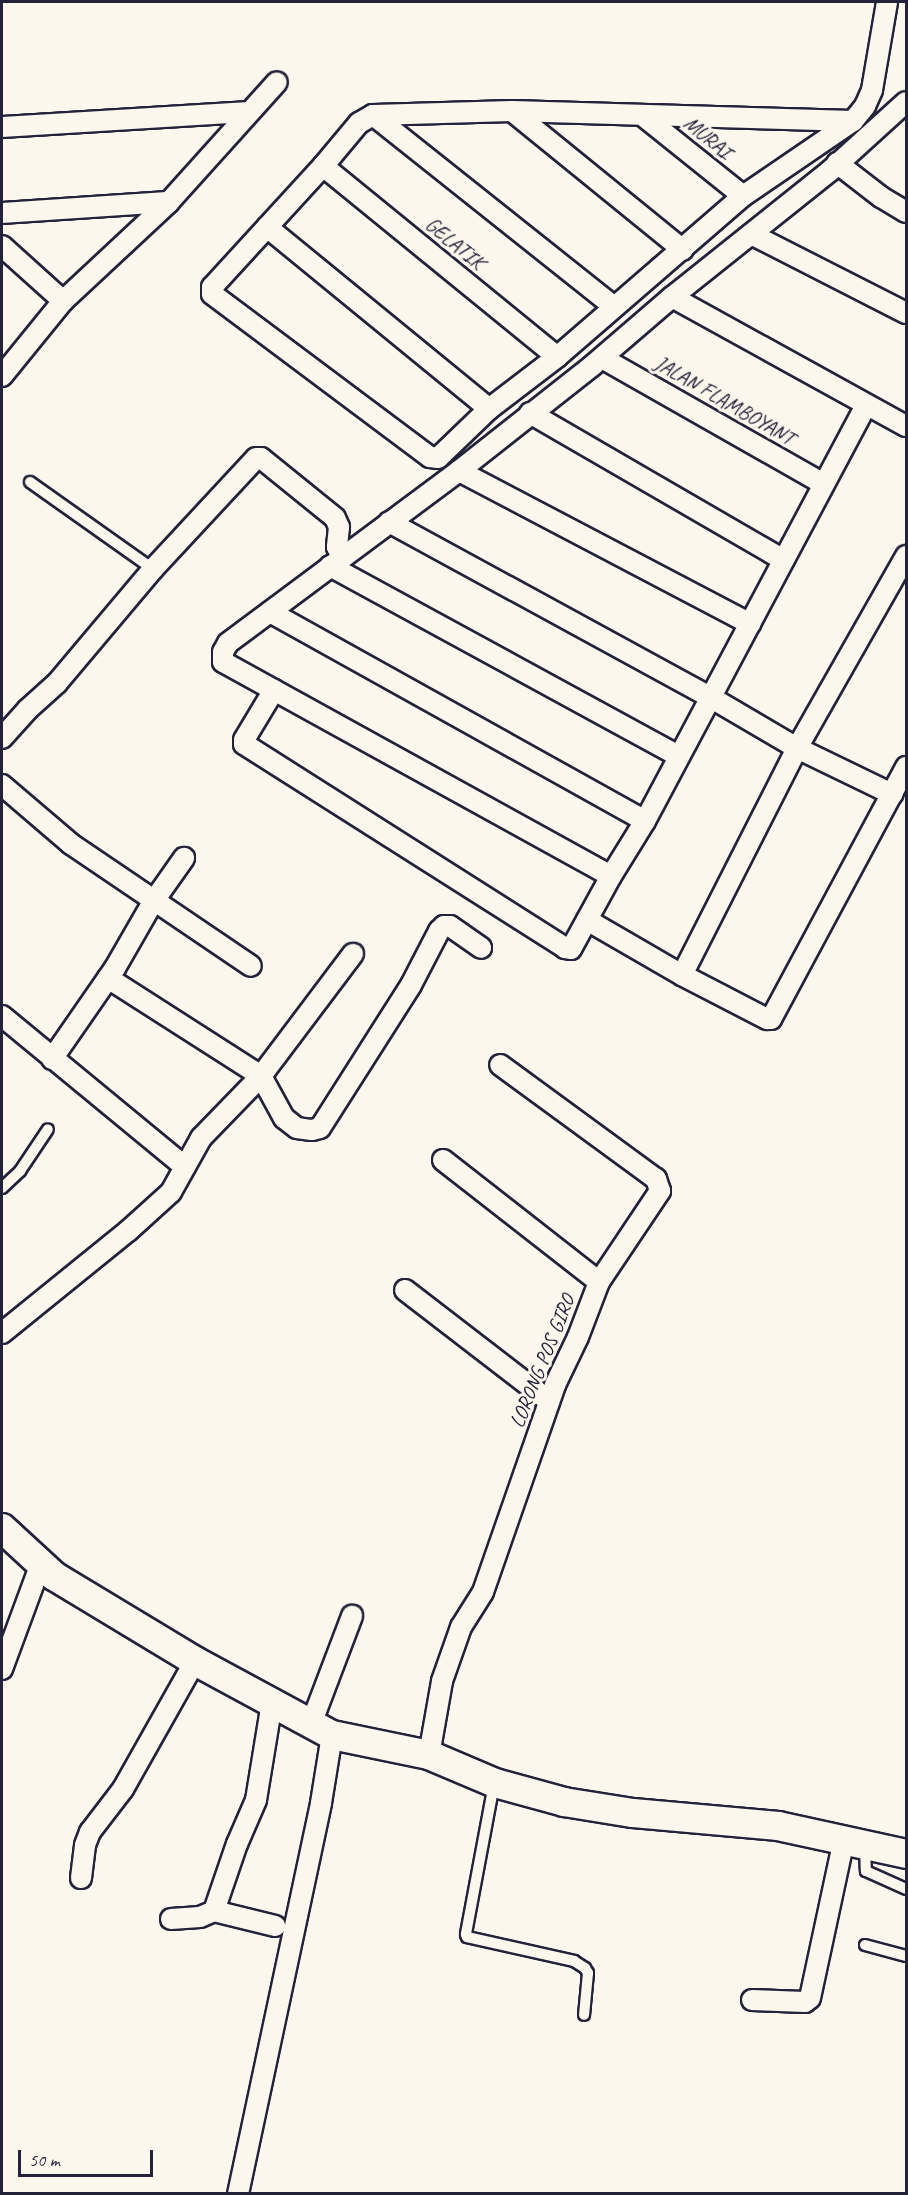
<!DOCTYPE html>
<style>
body{margin:0}
#map{position:relative;width:908px;height:2195px;overflow:hidden;background:#fbf7ec;font-family:Caveat,sans-serif}
div>[style]{position:absolute}
[style*='--x']{left:calc(var(--x)*1px);top:calc(var(--y)*1px);width:calc(var(--w)*1px);rotate:calc(var(--a)*1deg)}
.roads{filter:drop-shadow(2px 0 #22223b) drop-shadow(-2px 0 #22223b) drop-shadow(0 2px #22223b) drop-shadow(0 -2px #22223b)}
.service>*{height:10px;margin:-5px;padding:0 5px;transform-origin:5px;border-radius:5px;background:#fbf7ec}
.minor>*{height:20px;margin:-10px;padding:0 10px;transform-origin:10px;border-radius:10px;background:#fbf7ec}
.secondary>*{height:28px;margin:-14px;padding:0 14px;transform-origin:14px;border-radius:14px;background:#fbf7ec}
span{translate:-50% -50%;white-space:nowrap;text-align:center;line-height:1.15;-webkit-text-stroke:6px #fbf7ec;paint-order:stroke}
.street-label{font-size:21px;color:#22223b}
.frame{position:absolute;inset:0;border:3px solid #22223b;pointer-events:none}
.scale{position:absolute;left:18px;top:2150px;width:135px;height:27px;box-sizing:border-box;border:3px solid #22223b;border-top:0;padding-left:8px;font-size:18px;line-height:21px;white-space:nowrap;color:#22223b;-webkit-text-stroke:4px #fbf7ec;paint-order:stroke}
</style>
<div id="map">
<div class="roads">
<div class="service">
<i style="--x:30;--y:482;--w:151;--a:35.3"></i>
<i style="--x:2;--y:1188;--w:25;--a:-43"></i>
<i style="--x:20;--y:1171;--w:50;--a:-56.3"></i>
<i style="--x:494;--y:1784;--w:153;--a:100.6"></i>
<i style="--x:466;--y:1934;--w:3;--a:72"></i>
<i style="--x:467;--y:1937;--w:110;--a:12.6"></i>
<i style="--x:574;--y:1961;--w:13;--a:32"></i>
<i style="--x:585;--y:1968;--w:6;--a:59"></i>
<i style="--x:588;--y:1973;--w:42;--a:95.4"></i>
<i style="--x:865;--y:1847;--w:24;--a:88"></i>
<i style="--x:866;--y:1871;--w:44;--a:24.2"></i>
<i style="--x:865;--y:1945;--w:42;--a:15"></i>
</div>
<div class="minor">
<i style="--x:512;--y:111;--w:220;--a:39.1"></i>
<i style="--x:373;--y:115;--w:308;--a:38.5"></i>
<i style="--x:642;--y:115;--w:129;--a:38.7"></i>
<i style="--x:853;--y:121;--w:341;--a:-178.3"></i>
<i style="--x:512;--y:111;--w:139;--a:178.4"></i>
<i style="--x:373;--y:115;--w:16;--a:150"></i>
<i style="--x:359;--y:123;--w:56;--a:129.9"></i>
<i style="--x:323;--y:166;--w:164;--a:132.5"></i>
<i style="--x:212;--y:287;--w:7;--a:90"></i>
<i style="--x:212;--y:294;--w:272;--a:36.8"></i>
<i style="--x:430;--y:457;--w:8;--a:7"></i>
<i style="--x:438;--y:458;--w:71;--a:-43.9"></i>
<i style="--x:489;--y:409;--w:86;--a:-37.4"></i>
<i style="--x:557;--y:357;--w:246;--a:-40.9"></i>
<i style="--x:743;--y:196;--w:133;--a:-34.3"></i>
<i style="--x:853;--y:121;--w:19;--a:-51"></i>
<i style="--x:865;--y:106;--w:17;--a:-66"></i>
<i style="--x:872;--y:90;--w:89;--a:-80.3"></i>
<i style="--x:2;--y:127;--w:246;--a:-3.5"></i>
<i style="--x:837;--y:163;--w:56;--a:37.7"></i>
<i style="--x:881;--y:197;--w:29;--a:31"></i>
<i style="--x:323;--y:166;--w:302;--a:39.2"></i>
<i style="--x:2;--y:213;--w:167;--a:-3.8"></i>
<i style="--x:267;--y:227;--w:287;--a:39.3"></i>
<i style="--x:751;--y:234;--w:174;--a:27"></i>
<i style="--x:2;--y:246;--w:82;--a:42"></i>
<i style="--x:672;--y:297;--w:267;--a:28.9"></i>
<i style="--x:602;--y:358;--w:255;--a:29.6"></i>
<i style="--x:2;--y:376;--w:97;--a:-50.9"></i>
<i style="--x:63;--y:301;--w:145;--a:-43"></i>
<i style="--x:169;--y:202;--w:161;--a:-48"></i>
<i style="--x:530;--y:413;--w:293;--a:30.1"></i>
<i style="--x:459;--y:471;--w:329;--a:27.7"></i>
<i style="--x:389;--y:522;--w:366;--a:28.6"></i>
<i style="--x:710;--y:697;--w:101;--a:30.4"></i>
<i style="--x:797;--y:748;--w:106;--a:25.8"></i>
<i style="--x:330;--y:566;--w:397;--a:28.6"></i>
<i style="--x:270;--y:612;--w:429;--a:29.1"></i>
<i style="--x:274;--y:690;--w:58;--a:121"></i>
<i style="--x:244;--y:740;--w:4;--a:90"></i>
<i style="--x:244;--y:744;--w:380;--a:32.4"></i>
<i style="--x:565;--y:948;--w:6;--a:9"></i>
<i style="--x:571;--y:949;--w:83;--a:-61.3"></i>
<i style="--x:611;--y:876;--w:65;--a:-58.3"></i>
<i style="--x:645;--y:821;--w:471;--a:-62"></i>
<i style="--x:2;--y:738;--w:38;--a:-48"></i>
<i style="--x:27;--y:710;--w:40;--a:-42"></i>
<i style="--x:57;--y:683;--w:149;--a:-49.9"></i>
<i style="--x:153;--y:569;--w:151;--a:-47.1"></i>
<i style="--x:256;--y:458;--w:5;--a:0"></i>
<i style="--x:261;--y:458;--w:95;--a:39"></i>
<i style="--x:335;--y:518;--w:10;--a:66"></i>
<i style="--x:339;--y:527;--w:20;--a:96"></i>
<i style="--x:337;--y:547;--w:11;--a:63"></i>
<i style="--x:2;--y:785;--w:91;--a:40.5"></i>
<i style="--x:71;--y:844;--w:217;--a:34.1"></i>
<i style="--x:611;--y:876;--w:443;--a:-151.1"></i>
<i style="--x:223;--y:662;--w:10;--a:-90"></i>
<i style="--x:223;--y:652;--w:10;--a:-61"></i>
<i style="--x:228;--y:643;--w:288;--a:-36.7"></i>
<i style="--x:459;--y:471;--w:171;--a:-38.3"></i>
<i style="--x:593;--y:365;--w:104;--a:-40.7"></i>
<i style="--x:672;--y:297;--w:203;--a:-38.6"></i>
<i style="--x:831;--y:170;--w:101;--a:-42.2"></i>
<i style="--x:587;--y:920;--w:110;--a:30.1"></i>
<i style="--x:682;--y:975;--w:96;--a:27.4"></i>
<i style="--x:767;--y:1019;--w:4;--a:0"></i>
<i style="--x:771;--y:1019;--w:286;--a:-61.8"></i>
<i style="--x:682;--y:975;--w:254;--a:-63.1"></i>
<i style="--x:797;--y:748;--w:221;--a:-60.4"></i>
<i style="--x:108;--y:978;--w:182;--a:32.6"></i>
<i style="--x:261;--y:1076;--w:48;--a:61.3"></i>
<i style="--x:284;--y:1118;--w:16;--a:38"></i>
<i style="--x:297;--y:1128;--w:15;--a:8"></i>
<i style="--x:312;--y:1130;--w:8;--a:-14"></i>
<i style="--x:320;--y:1128;--w:169;--a:-57.5"></i>
<i style="--x:411;--y:985;--w:61;--a:-62.6"></i>
<i style="--x:439;--y:931;--w:7;--a:-45"></i>
<i style="--x:444;--y:926;--w:6;--a:0"></i>
<i style="--x:450;--y:926;--w:38;--a:35"></i>
<i style="--x:2;--y:1016;--w:237;--a:39.5"></i>
<i style="--x:52;--y:1059;--w:111;--a:-55.3"></i>
<i style="--x:115;--y:968;--w:76;--a:-60.1"></i>
<i style="--x:153;--y:902;--w:54;--a:-54.8"></i>
<i style="--x:443;--y:1160;--w:198;--a:38"></i>
<i style="--x:405;--y:1290;--w:182;--a:37.6"></i>
<i style="--x:2;--y:1333;--w:162;--a:-39"></i>
<i style="--x:128;--y:1231;--w:58;--a:-42.2"></i>
<i style="--x:171;--y:1192;--w:62;--a:-60.9"></i>
<i style="--x:201;--y:1138;--w:86;--a:-45.9"></i>
<i style="--x:261;--y:1076;--w:153;--a:-53"></i>
<i style="--x:2;--y:1669;--w:110;--a:-69.7"></i>
<i style="--x:311;--y:1724;--w:116;--a:-69.2"></i>
<i style="--x:429;--y:1755;--w:75;--a:-80"></i>
<i style="--x:442;--y:1681;--w:57;--a:-70.6"></i>
<i style="--x:461;--y:1627;--w:41;--a:-57.8"></i>
<i style="--x:483;--y:1592;--w:219;--a:-70.8"></i>
<i style="--x:555;--y:1385;--w:53;--a:-64.4"></i>
<i style="--x:578;--y:1337;--w:59;--a:-69.1"></i>
<i style="--x:599;--y:1282;--w:110;--a:-56.2"></i>
<i style="--x:660;--y:1191;--w:13;--a:-108"></i>
<i style="--x:656;--y:1179;--w:193;--a:-143.8"></i>
<i style="--x:81;--y:1878;--w:33;--a:-83"></i>
<i style="--x:85;--y:1845;--w:14;--a:-69"></i>
<i style="--x:90;--y:1832;--w:54;--a:-52.5"></i>
<i style="--x:123;--y:1789;--w:147;--a:-60.6"></i>
<i style="--x:214;--y:1911;--w:63;--a:13.8"></i>
<i style="--x:171;--y:1919;--w:29;--a:-4"></i>
<i style="--x:200;--y:1917;--w:15;--a:-23"></i>
<i style="--x:214;--y:1911;--w:71;--a:-71.1"></i>
<i style="--x:237;--y:1844;--w:48;--a:-66.6"></i>
<i style="--x:256;--y:1800;--w:99;--a:-80.7"></i>
<i style="--x:752;--y:2000;--w:53;--a:2.2"></i>
<i style="--x:805;--y:2002;--w:6;--a:-39"></i>
<i style="--x:810;--y:1998;--w:163;--a:-77.9"></i>
<i style="--x:238;--y:2194;--w:400;--a:-78"></i>
<i style="--x:321;--y:1803;--w:69;--a:-80.8"></i>
</div>
<div class="secondary">
<i style="--x:2;--y:1528;--w:71;--a:42.7"></i>
<i style="--x:54;--y:1576;--w:165;--a:31.1"></i>
<i style="--x:195;--y:1661;--w:156;--a:28.4"></i>
<i style="--x:332;--y:1735;--w:99;--a:11.7"></i>
<i style="--x:429;--y:1755;--w:72;--a:23"></i>
<i style="--x:495;--y:1783;--w:72;--a:15.4"></i>
<i style="--x:564;--y:1802;--w:70;--a:9.1"></i>
<i style="--x:633;--y:1813;--w:146;--a:5.1"></i>
<i style="--x:778;--y:1826;--w:131;--a:12.3"></i>
</div>
</div>
<div class="street-label">
<span style="left:708px;top:137px;rotate:39deg">MURAI</span>
<span style="left:455px;top:243px;rotate:39deg">GELATIK</span>
<span style="left:725px;top:400px;rotate:30deg">JALAN FLAMBOYANT</span>
<span style="left:542px;top:1361px;rotate:-68deg">LORONG POS GIRO</span>
</div>
<div class="frame"></div>
<div class="scale">50 m</div>
</div>
